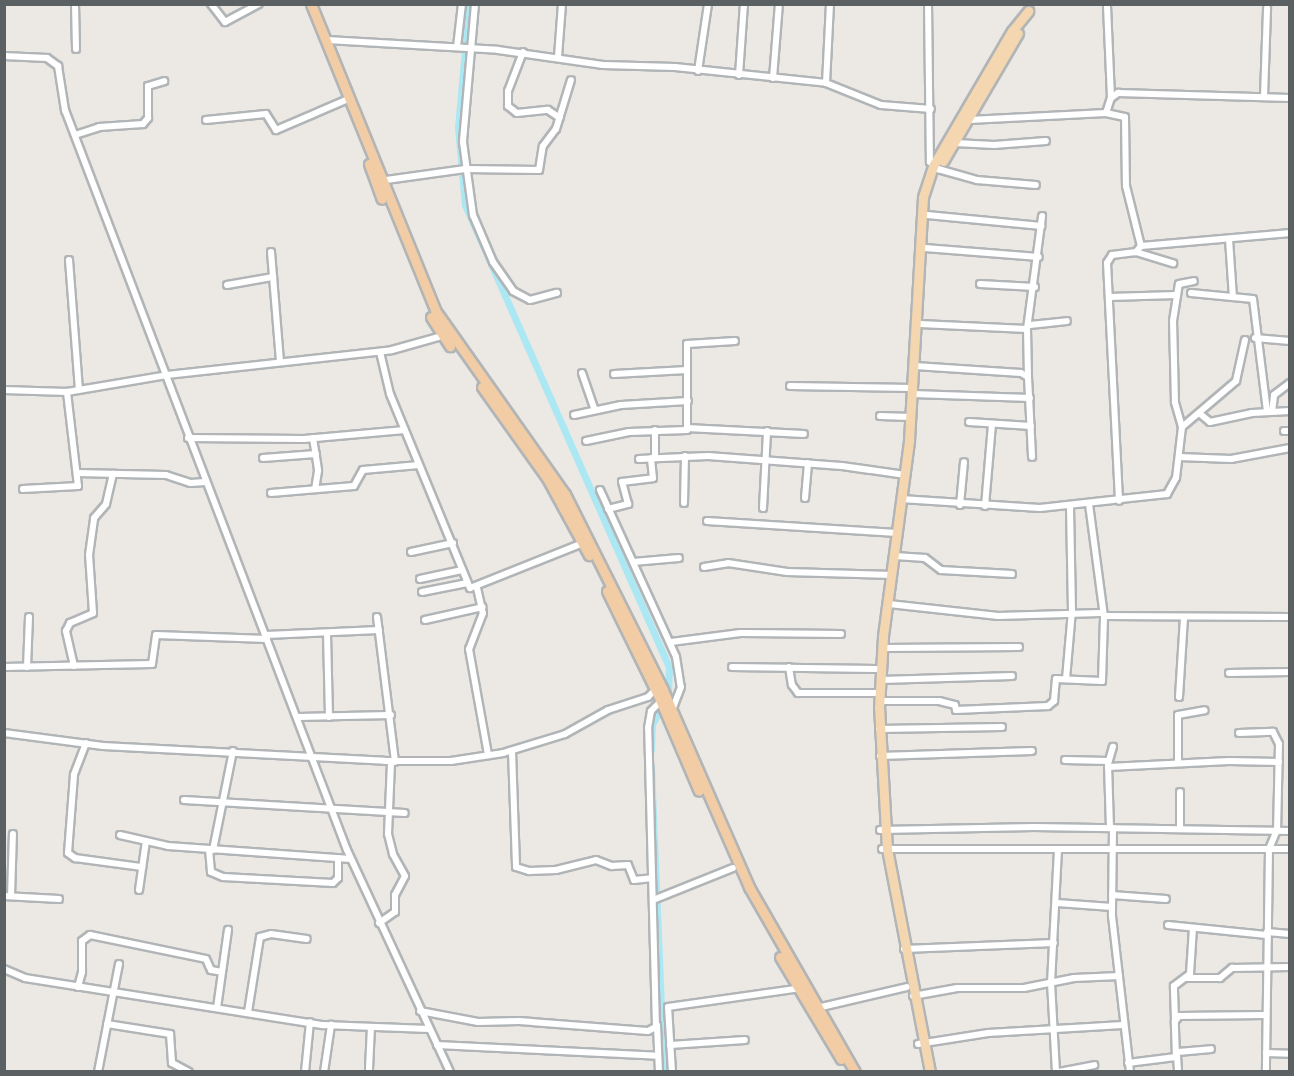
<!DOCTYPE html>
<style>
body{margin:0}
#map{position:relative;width:1294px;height:1076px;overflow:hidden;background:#ece8e3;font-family:Commissioner,sans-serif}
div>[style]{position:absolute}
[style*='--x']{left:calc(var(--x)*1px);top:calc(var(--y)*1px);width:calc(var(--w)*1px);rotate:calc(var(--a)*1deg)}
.canal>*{height:7px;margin:-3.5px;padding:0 3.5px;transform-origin:3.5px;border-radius:3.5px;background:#ace8f3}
.roads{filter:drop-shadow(2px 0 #b1b5b7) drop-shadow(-2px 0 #b1b5b7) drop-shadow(0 2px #b1b5b7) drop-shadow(0 -2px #b1b5b7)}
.minor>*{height:6px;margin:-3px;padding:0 3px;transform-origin:3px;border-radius:3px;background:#fff}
.primary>*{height:9px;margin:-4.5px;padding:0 4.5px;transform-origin:4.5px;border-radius:4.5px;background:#f4d7b0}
.trunk>*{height:9px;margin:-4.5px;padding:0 4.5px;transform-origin:4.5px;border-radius:4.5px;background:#f2cca4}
span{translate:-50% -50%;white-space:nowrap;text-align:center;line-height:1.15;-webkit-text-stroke:5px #fff;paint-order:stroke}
.frame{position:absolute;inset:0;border:6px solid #5b6062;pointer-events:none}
</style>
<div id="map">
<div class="canal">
<i style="--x:469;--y:4;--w:123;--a:95.1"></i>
<i style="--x:458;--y:127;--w:78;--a:84.9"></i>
<i style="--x:465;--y:205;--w:505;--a:66.18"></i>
<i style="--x:669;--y:667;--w:32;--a:92"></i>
<i style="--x:651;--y:750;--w:26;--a:-88"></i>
<i style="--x:652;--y:724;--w:14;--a:-60"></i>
<i style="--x:651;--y:767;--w:305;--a:87.6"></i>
</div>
<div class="roads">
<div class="minor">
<i style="--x:75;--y:4;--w:45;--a:88.7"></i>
<i style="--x:211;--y:4;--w:23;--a:52"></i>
<i style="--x:225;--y:22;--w:38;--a:-28"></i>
<i style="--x:475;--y:4;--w:139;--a:95"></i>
<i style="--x:463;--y:142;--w:74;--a:82.2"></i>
<i style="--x:473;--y:215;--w:51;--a:66.9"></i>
<i style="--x:493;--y:262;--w:35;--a:55"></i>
<i style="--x:513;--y:291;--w:19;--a:28"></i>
<i style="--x:530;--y:300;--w:28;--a:-15"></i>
<i style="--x:830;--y:4;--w:79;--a:92.9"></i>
<i style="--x:826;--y:83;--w:59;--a:21.8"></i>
<i style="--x:881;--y:105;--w:50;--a:4.6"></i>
<i style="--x:928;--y:4;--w:158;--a:89.3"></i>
<i style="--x:930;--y:162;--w:11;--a:41"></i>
<i style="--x:938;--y:169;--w:41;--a:15.8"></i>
<i style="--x:977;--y:180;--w:59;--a:4.8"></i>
<i style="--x:1107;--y:6;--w:92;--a:87.5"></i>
<i style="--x:327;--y:40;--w:171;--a:3.3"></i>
<i style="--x:498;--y:50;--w:106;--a:8.1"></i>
<i style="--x:603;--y:65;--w:72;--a:1.6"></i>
<i style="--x:675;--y:67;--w:152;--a:6"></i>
<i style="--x:457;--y:47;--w:43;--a:-83.4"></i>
<i style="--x:523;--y:52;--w:42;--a:111"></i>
<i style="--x:508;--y:91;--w:15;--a:90"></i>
<i style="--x:508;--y:106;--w:11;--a:38"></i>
<i style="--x:517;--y:113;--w:31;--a:-6"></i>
<i style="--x:548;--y:110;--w:14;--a:34"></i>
<i style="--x:4;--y:56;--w:43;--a:2.7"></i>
<i style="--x:47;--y:58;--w:14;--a:36"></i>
<i style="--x:58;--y:66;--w:45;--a:81"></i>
<i style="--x:65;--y:110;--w:792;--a:69.14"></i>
<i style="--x:347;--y:850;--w:245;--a:65.1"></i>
<i style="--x:558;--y:57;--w:53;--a:-85.7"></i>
<i style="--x:698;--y:71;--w:68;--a:-81.5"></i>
<i style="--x:739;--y:75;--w:71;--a:-86"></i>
<i style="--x:773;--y:78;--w:74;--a:-85.4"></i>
<i style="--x:1264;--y:96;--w:88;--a:-88"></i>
<i style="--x:1106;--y:113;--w:16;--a:-72"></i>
<i style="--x:1111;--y:98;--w:9;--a:-36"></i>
<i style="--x:1118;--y:93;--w:172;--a:1.7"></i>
<i style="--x:206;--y:120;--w:60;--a:-5.7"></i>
<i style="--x:266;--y:114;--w:19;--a:58"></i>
<i style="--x:276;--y:130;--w:76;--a:-23.2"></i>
<i style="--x:969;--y:120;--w:137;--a:-2.9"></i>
<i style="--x:1106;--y:113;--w:19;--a:12"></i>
<i style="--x:1125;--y:117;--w:69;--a:89.2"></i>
<i style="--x:1126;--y:186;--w:62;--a:76"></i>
<i style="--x:1141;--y:246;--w:8;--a:130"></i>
<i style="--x:1136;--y:252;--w:24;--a:173"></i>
<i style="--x:1112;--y:255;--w:9;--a:122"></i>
<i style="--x:1107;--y:263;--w:238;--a:87.1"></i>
<i style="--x:75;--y:135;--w:25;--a:-18"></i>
<i style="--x:99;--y:127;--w:44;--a:-3.9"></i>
<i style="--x:143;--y:124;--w:8;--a:-50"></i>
<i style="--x:148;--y:118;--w:32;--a:-90"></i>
<i style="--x:148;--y:86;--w:17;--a:-17"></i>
<i style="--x:955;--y:143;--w:39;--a:3"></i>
<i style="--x:994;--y:145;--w:52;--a:-4.4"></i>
<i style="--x:379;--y:181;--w:87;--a:-7.9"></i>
<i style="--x:465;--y:169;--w:74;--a:0.8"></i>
<i style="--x:539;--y:170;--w:24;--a:-81"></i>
<i style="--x:543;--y:146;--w:21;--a:-53"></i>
<i style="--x:556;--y:129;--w:51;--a:-73"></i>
<i style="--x:927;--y:215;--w:115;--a:5.5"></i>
<i style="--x:1229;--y:239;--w:58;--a:86.1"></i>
<i style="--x:1141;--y:246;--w:150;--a:-5"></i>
<i style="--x:925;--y:248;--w:114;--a:4.5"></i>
<i style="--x:271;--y:252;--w:110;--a:85.3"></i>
<i style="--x:1136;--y:252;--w:39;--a:17"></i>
<i style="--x:69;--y:260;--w:130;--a:85.6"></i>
<i style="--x:980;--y:284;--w:55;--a:3.1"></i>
<i style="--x:227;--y:285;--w:47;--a:-9.9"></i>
<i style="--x:1191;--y:293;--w:62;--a:5.5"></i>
<i style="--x:1253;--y:299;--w:114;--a:82.9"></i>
<i style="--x:1109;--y:297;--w:68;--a:-1.7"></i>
<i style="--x:920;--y:324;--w:107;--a:2.7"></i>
<i style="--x:1027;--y:329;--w:114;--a:-82.4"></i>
<i style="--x:1030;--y:325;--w:37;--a:-6"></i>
<i style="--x:1027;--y:329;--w:48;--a:88.8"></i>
<i style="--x:1255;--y:338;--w:35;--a:5"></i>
<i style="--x:380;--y:352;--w:43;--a:76.6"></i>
<i style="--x:390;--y:394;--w:210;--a:67.6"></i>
<i style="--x:470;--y:588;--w:122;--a:-21.7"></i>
<i style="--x:915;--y:366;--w:106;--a:3.8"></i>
<i style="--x:1021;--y:373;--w:8;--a:30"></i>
<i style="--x:1028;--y:377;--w:80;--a:87.1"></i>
<i style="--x:582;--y:373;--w:39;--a:71"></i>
<i style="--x:614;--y:374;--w:73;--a:-3.1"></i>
<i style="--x:790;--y:386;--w:123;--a:0.9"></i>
<i style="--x:4;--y:390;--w:63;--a:1.8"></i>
<i style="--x:67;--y:392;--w:101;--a:-9.6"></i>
<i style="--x:167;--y:375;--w:226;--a:-6.3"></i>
<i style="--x:392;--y:350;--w:55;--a:-15.8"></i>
<i style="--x:913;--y:394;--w:117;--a:2"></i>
<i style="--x:1272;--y:412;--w:17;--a:-83"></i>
<i style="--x:1274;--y:395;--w:20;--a:-37"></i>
<i style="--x:1199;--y:413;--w:14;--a:39"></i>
<i style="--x:1210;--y:422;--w:43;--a:-12.1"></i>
<i style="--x:1252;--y:413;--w:38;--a:-3"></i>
<i style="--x:574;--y:415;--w:48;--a:-12"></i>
<i style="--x:621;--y:405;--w:67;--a:-3.4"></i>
<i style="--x:880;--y:416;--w:31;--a:2"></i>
<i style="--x:969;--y:422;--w:62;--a:3.7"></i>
<i style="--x:1182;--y:427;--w:26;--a:-106"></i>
<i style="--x:1175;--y:402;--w:81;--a:-91.4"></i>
<i style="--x:1173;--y:321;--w:37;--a:-81"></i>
<i style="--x:1179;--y:284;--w:15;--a:-11"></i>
<i style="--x:687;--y:428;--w:117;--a:2.9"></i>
<i style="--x:655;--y:430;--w:27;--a:90"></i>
<i style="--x:1284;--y:431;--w:6;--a:0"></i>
<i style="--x:188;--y:438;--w:116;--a:0.5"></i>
<i style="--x:304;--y:439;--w:101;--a:-5.1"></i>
<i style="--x:313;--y:438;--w:33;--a:81"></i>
<i style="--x:318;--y:471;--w:18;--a:99"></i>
<i style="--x:586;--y:441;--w:44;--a:-11.8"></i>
<i style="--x:629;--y:432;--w:58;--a:-2"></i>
<i style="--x:687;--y:430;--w:86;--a:-90"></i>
<i style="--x:687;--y:344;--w:48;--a:-3.6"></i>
<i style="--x:1179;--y:457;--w:52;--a:2.2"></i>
<i style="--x:1231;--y:459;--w:60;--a:-10.6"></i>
<i style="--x:263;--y:458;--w:53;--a:-4.3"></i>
<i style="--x:639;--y:459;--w:69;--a:-2.5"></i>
<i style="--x:708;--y:456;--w:134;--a:4.3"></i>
<i style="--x:842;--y:466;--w:64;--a:8.1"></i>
<i style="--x:77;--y:473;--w:89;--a:1.3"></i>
<i style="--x:166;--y:475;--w:26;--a:18"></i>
<i style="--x:191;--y:483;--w:14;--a:-4"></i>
<i style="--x:23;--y:489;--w:55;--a:-3.1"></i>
<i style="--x:78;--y:486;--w:95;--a:-96.7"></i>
<i style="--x:600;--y:490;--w:183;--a:65.5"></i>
<i style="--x:676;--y:657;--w:30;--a:81"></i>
<i style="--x:681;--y:687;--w:25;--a:111"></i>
<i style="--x:271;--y:493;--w:83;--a:-4.8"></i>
<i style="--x:354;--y:486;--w:18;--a:-61"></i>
<i style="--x:363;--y:470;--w:56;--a:-5.1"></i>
<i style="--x:805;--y:498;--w:35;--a:-85"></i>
<i style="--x:901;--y:499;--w:139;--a:3.7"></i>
<i style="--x:1040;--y:508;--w:128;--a:-6.3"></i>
<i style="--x:1167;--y:494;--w:18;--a:-61"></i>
<i style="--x:1176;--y:478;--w:51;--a:-83.3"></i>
<i style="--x:1182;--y:427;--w:71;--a:-40.4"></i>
<i style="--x:1236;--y:381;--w:42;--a:-77.6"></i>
<i style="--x:684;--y:503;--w:47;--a:-88.8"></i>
<i style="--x:1089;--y:504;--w:113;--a:82.4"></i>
<i style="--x:1104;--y:616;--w:186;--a:0.3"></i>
<i style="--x:960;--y:505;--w:43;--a:-84.7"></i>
<i style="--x:985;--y:506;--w:82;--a:-85.1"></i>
<i style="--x:763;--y:508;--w:77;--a:-87"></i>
<i style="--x:608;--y:509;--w:21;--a:-14"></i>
<i style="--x:628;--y:504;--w:23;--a:-105"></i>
<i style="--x:622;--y:482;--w:31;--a:-7"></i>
<i style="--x:653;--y:478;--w:20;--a:-96"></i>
<i style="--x:707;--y:521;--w:190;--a:3.6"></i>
<i style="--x:411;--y:552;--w:43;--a:-12.1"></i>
<i style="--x:895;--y:556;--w:30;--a:4"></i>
<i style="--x:925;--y:558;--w:20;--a:37"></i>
<i style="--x:941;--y:570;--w:71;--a:3.2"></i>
<i style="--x:633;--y:562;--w:46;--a:-5"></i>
<i style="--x:704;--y:567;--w:24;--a:-9"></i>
<i style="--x:728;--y:563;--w:60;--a:8.7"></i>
<i style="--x:787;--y:572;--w:106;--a:1.6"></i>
<i style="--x:420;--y:579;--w:43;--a:-12.1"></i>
<i style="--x:477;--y:588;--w:26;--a:77"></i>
<i style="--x:483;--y:613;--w:39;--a:111"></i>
<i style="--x:469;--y:649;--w:108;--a:79.8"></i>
<i style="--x:422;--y:592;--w:46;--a:-11.3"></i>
<i style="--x:889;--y:604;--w:110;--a:6.3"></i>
<i style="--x:998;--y:616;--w:103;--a:-1.7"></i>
<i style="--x:377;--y:617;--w:146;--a:82.9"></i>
<i style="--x:425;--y:620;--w:59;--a:-12.6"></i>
<i style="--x:327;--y:634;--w:83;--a:88.6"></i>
<i style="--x:266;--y:635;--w:113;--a:-2.5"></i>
<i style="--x:671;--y:642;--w:70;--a:-7.4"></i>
<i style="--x:740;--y:633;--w:101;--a:0.6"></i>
<i style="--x:884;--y:648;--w:135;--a:-0.4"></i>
<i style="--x:74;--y:666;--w:36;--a:-103"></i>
<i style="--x:66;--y:631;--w:9;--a:-63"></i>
<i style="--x:70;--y:623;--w:25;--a:-23"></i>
<i style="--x:93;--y:613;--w:58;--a:-93.9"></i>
<i style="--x:89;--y:555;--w:37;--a:-82"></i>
<i style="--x:94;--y:518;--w:18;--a:-49"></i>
<i style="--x:106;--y:504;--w:31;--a:-77"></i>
<i style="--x:4;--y:667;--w:148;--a:-1.2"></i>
<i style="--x:152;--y:664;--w:29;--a:-82"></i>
<i style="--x:156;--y:635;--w:111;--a:2.1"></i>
<i style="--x:27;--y:667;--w:50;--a:-87.7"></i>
<i style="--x:732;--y:667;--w:144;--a:0.8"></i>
<i style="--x:789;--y:667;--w:18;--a:81"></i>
<i style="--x:792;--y:685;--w:10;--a:53"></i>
<i style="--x:798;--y:693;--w:77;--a:0"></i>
<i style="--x:1229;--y:673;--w:61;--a:-0.9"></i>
<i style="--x:1066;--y:679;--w:68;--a:-85"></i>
<i style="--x:1072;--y:611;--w:106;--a:-91.1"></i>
<i style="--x:881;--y:680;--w:131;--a:-1.7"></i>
<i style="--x:1179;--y:697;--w:79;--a:-86.4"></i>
<i style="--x:879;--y:701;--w:60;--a:0"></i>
<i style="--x:939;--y:701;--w:16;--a:14"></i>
<i style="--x:955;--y:705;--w:5;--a:79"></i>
<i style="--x:956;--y:710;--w:92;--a:-2.5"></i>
<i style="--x:1048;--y:706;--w:8;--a:-40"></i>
<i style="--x:1054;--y:701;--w:22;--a:-85"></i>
<i style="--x:1056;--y:679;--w:46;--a:2.5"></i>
<i style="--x:1102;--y:681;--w:65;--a:-88.2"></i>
<i style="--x:298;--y:717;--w:93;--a:-1.2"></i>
<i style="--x:879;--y:729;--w:123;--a:-0.9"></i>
<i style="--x:4;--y:733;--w:100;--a:7.5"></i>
<i style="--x:103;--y:746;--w:282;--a:3"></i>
<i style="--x:385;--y:761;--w:66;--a:0"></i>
<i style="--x:451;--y:761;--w:53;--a:-8.7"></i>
<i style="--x:503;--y:753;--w:65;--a:-17"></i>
<i style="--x:565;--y:734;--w:49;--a:-29.2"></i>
<i style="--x:608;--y:710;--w:42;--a:-18"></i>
<i style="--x:648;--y:697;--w:11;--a:-45"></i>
<i style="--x:1239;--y:733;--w:34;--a:-2"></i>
<i style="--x:1273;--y:732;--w:13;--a:63"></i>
<i style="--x:1279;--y:744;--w:86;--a:91.3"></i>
<i style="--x:1277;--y:830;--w:21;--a:113"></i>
<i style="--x:1269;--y:849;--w:223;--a:90.8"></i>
<i style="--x:86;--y:743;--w:34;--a:111"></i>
<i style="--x:74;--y:775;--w:78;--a:94.4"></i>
<i style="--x:68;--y:853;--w:9;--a:36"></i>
<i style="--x:75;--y:858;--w:68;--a:7.7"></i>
<i style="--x:512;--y:751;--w:116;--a:88"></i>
<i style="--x:516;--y:867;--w:14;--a:17"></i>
<i style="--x:529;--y:871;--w:27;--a:-2"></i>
<i style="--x:556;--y:870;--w:41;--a:-14"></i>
<i style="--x:596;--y:860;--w:17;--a:21"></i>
<i style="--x:612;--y:866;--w:16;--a:-4"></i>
<i style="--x:628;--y:865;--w:16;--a:68"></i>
<i style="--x:634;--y:880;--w:18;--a:-6"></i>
<i style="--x:880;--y:756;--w:152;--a:-1.9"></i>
<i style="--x:1065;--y:760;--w:43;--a:1.3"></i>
<i style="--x:1178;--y:763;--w:48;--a:-90"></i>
<i style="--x:1178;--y:715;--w:27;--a:-10"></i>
<i style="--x:1108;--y:767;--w:121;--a:-2.8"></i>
<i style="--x:1229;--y:761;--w:50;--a:1.1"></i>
<i style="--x:1180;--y:792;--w:36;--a:90"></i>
<i style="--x:184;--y:800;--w:221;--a:3.4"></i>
<i style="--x:1110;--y:828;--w:64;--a:-91.8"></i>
<i style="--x:1108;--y:764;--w:18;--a:-74"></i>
<i style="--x:1113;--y:828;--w:88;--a:90.7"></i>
<i style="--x:1112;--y:916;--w:157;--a:83.4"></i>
<i style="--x:880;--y:830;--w:154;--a:-1.1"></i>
<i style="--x:1034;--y:827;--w:256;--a:0.9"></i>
<i style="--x:120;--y:835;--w:49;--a:12.9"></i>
<i style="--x:168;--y:846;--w:183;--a:4.1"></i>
<i style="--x:209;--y:849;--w:23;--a:85"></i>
<i style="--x:211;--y:872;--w:13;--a:23"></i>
<i style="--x:223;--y:877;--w:110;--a:3.1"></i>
<i style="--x:333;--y:883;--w:7;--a:-45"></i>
<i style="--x:338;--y:878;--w:20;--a:-90"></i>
<i style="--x:882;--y:849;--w:408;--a:0"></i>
<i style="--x:213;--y:850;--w:101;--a:-78.6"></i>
<i style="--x:139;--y:890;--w:49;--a:-81.9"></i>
<i style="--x:1112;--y:895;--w:54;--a:4.2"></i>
<i style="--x:4;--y:896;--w:55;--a:3.1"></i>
<i style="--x:11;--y:896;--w:62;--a:-88.2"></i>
<i style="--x:653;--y:900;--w:86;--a:-21.8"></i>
<i style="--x:1057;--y:903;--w:55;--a:4.2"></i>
<i style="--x:379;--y:923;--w:19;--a:-35"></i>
<i style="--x:395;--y:912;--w:17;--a:-90"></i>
<i style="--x:395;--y:895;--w:21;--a:-62"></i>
<i style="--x:405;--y:876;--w:25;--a:-119"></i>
<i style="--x:393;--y:854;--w:21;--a:-104"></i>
<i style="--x:388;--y:834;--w:73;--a:-87.6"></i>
<i style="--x:1168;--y:925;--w:99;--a:5.8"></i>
<i style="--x:1267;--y:932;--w:23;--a:5"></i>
<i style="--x:904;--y:949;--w:150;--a:-2.3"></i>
<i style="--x:4;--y:969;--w:23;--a:23"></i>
<i style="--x:25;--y:978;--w:302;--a:9"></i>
<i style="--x:323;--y:1025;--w:106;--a:2.2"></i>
<i style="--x:1186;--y:978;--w:34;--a:0"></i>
<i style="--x:1220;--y:978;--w:16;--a:-40"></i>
<i style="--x:1232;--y:968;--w:58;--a:-1"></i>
<i style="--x:78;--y:987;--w:16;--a:-75"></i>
<i style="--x:82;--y:972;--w:31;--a:-90"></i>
<i style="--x:82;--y:941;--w:10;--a:-37"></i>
<i style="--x:90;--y:935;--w:118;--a:11.7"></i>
<i style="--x:206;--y:959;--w:12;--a:66"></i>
<i style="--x:211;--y:970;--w:11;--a:10"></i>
<i style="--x:913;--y:996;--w:45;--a:-10.3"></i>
<i style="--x:957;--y:988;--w:67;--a:0"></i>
<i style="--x:1024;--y:988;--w:51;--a:-11.3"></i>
<i style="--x:1074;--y:978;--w:45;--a:-2.5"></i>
<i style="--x:217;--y:1008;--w:79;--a:-82"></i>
<i style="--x:817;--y:1008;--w:92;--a:-13.1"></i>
<i style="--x:420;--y:1011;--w:59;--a:10.7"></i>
<i style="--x:478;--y:1022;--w:41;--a:-1.4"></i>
<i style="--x:519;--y:1021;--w:129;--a:4.4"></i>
<i style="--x:648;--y:1031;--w:9;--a:-27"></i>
<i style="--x:656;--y:1027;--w:299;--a:-91.5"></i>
<i style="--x:648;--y:728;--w:17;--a:-80"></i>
<i style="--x:651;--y:711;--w:14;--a:-45"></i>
<i style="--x:248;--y:1012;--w:76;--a:-80.9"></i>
<i style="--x:260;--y:937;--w:11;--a:-15"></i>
<i style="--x:271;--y:934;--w:36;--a:8"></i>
<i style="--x:1175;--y:1019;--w:33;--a:-92"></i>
<i style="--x:1174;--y:986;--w:20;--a:-37"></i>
<i style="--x:1190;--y:974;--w:46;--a:-86.3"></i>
<i style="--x:107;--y:1024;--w:64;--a:9"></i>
<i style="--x:170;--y:1034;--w:29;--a:86"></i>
<i style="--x:172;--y:1063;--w:19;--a:28"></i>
<i style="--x:657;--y:1025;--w:47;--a:87.6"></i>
<i style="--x:918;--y:1044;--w:71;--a:-8.9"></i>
<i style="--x:988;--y:1033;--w:135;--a:-3.4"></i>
<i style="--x:437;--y:1045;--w:221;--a:2.8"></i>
<i style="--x:670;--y:1045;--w:75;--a:-3.8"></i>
<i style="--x:1178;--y:1052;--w:33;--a:-5"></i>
<i style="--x:1266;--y:1053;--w:24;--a:2"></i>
<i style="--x:1177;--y:1056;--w:16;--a:86"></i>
<i style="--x:1128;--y:1063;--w:48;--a:-7.1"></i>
<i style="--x:1176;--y:1057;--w:36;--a:-92"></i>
<i style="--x:1175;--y:1021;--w:6;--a:-51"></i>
<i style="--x:1179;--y:1016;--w:86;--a:-0.7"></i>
<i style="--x:369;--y:1069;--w:42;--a:-87.3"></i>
<i style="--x:98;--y:1072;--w:110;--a:-79"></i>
<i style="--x:305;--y:1072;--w:50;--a:-84.3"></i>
<i style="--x:324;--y:1072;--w:48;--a:-81.5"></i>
<i style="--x:672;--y:1072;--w:65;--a:-93.5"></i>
<i style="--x:668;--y:1007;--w:134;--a:-8.1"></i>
<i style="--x:1056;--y:1072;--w:89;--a:-93.2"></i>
<i style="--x:1051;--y:983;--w:134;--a:-87"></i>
<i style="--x:1059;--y:1072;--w:36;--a:-11"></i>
</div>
<div class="primary">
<i style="--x:943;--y:161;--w:148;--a:-59.6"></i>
<i style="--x:930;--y:1072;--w:227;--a:-100.9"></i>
<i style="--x:887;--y:849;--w:141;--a:-93.2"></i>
<i style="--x:879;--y:708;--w:72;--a:-86.8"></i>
<i style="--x:883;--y:636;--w:198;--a:-82.4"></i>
<i style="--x:909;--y:440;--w:243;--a:-86.7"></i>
<i style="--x:923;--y:197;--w:33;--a:-72"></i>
<i style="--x:933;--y:166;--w:156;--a:-59.7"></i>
<i style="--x:1012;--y:31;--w:26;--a:-51"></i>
</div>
<div class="trunk">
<i style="--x:311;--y:4;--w:330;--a:67.9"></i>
<i style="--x:435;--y:310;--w:225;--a:54.8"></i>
<i style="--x:565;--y:494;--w:219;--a:63.4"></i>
<i style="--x:663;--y:690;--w:215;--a:66.4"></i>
<i style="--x:749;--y:887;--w:213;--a:60.2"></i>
<i style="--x:369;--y:164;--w:37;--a:70"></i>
<i style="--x:431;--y:317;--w:35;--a:57"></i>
<i style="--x:482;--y:387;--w:112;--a:54.5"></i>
<i style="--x:547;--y:478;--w:88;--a:61.4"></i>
<i style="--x:607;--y:591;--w:116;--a:63.9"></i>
<i style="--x:658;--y:695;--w:104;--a:66.9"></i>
<i style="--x:780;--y:957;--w:119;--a:59.1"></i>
</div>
</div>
<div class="frame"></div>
</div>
